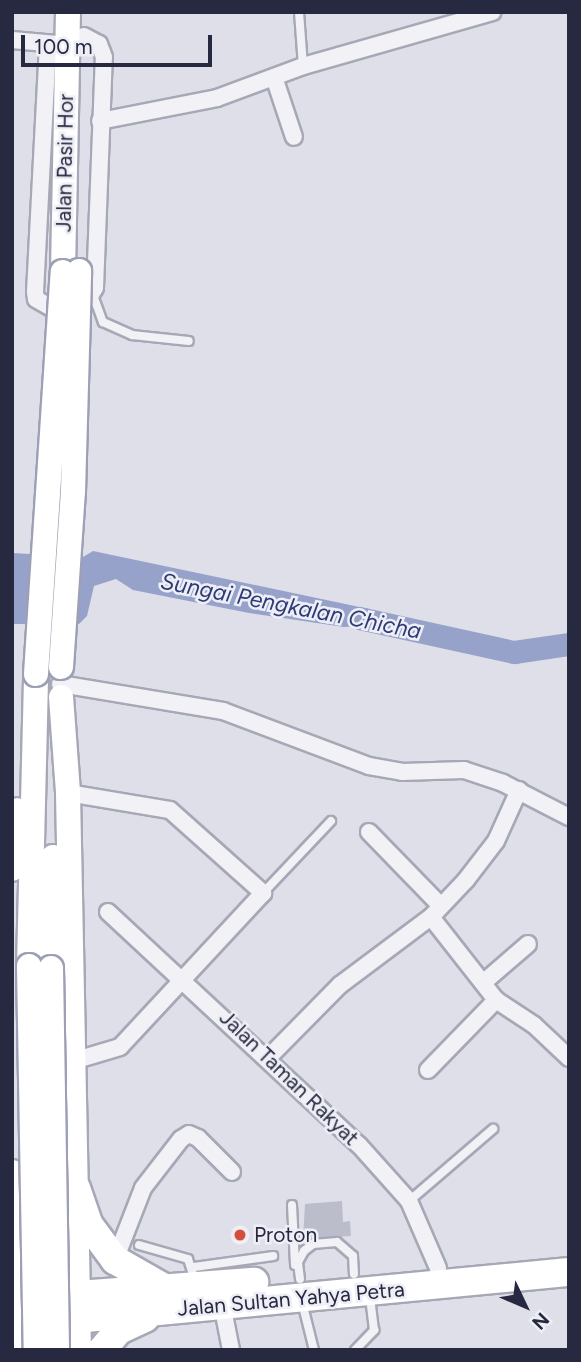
<!DOCTYPE html>
<style>
body{margin:0}
#map{position:relative;width:581px;height:1362px;overflow:hidden;background:#dedfe8;font-family:Figtree,sans-serif}
div>[style]{position:absolute}
[style*='--x']{left:calc(var(--x)*1px);top:calc(var(--y)*1px);width:calc(var(--w)*1px);rotate:calc(var(--a)*1deg)}
.water>*{inset:0;background:#97a2ca}
.river>*{height:23px;margin:-11.5px;padding:0 11.5px;transform-origin:11.5px;border-radius:11.5px;background:#97a2ca}
.building>*{inset:0;background:#bbbdcb}
.roads{filter:drop-shadow(2px 0 #a7a8b6) drop-shadow(-2px 0 #a7a8b6) drop-shadow(0 2px #a7a8b6) drop-shadow(0 -2px #a7a8b6)}
.lane>*{height:8px;margin:-4px;padding:0 4px;transform-origin:4px;border-radius:4px;background:#f1f1f6}
.street>*{height:16px;margin:-8px;padding:0 8px;transform-origin:8px;border-radius:8px;background:#f1f1f6}
.primary>*{height:24px;margin:-12px;padding:0 12px;transform-origin:12px;border-radius:12px;background:#fff}
.highway>*{height:28px;margin:-14px;padding:0 14px;transform-origin:14px;border-radius:14px;background:#fff}
.bridges{filter:drop-shadow(2px 0 #9da0b5) drop-shadow(-2px 0 #9da0b5) drop-shadow(0 2px #9da0b5) drop-shadow(0 -2px #9da0b5)}
.primary-bridge>*{height:24px;margin:-12px;padding:0 12px;transform-origin:12px;border-radius:12px;background:#fff}
.dots>*{width:19px;height:19px;translate:-50% -50%;box-sizing:border-box;border:4px solid #eeeff6;border-radius:50%}
span{translate:-50% -50%;white-space:nowrap;text-align:center;line-height:1.15;-webkit-text-stroke:5px #eeeff6;paint-order:stroke}
.street-label{font-size:21px;color:#272940}
.poi-label{font-size:21px;color:#272940}
.left{translate:0 -50%;text-align:left}
.water-label{font-size:23px;color:#2f3b75;font-style:italic}
.frame{position:absolute;inset:0;border:14px solid #272940;pointer-events:none}
.north{position:absolute;left:490px;top:1271px;width:70px;height:70px;-webkit-text-stroke:5px #eeeff6;paint-order:stroke;rotate:134deg;font-size:19px;font-weight:700;line-height:28px;text-align:center;color:#272940}
.north::after{content:'';display:block;margin:auto;width:24px;height:32px;background:#272940;clip-path:polygon(50% 0,100% 100%,50% 72%,0 100%)}
.scale{position:absolute;left:21px;top:35px;width:191px;height:32px;box-sizing:border-box;border:4px solid #272940;border-top:0;padding-left:9px;font-size:21px;line-height:24px;white-space:nowrap;color:#272940;-webkit-text-stroke:5px #eeeff6;paint-order:stroke}
</style>
<div id="map">
<div class="water">
<i style="clip-path:polygon(93px 551px,369px 609px,390px 624px,344px 627px,249px 613px,133px 590px,116px 579px,94px 586px,87px 616px,79px 624px,12px 624px,12px 553px,83px 557px)"></i>
</div>
<div class="river">
<i style="--x:359;--y:618;--w:159;--a:12.4"></i>
<i style="--x:514;--y:652;--w:56;--a:-8.3"></i>
</div>
<div class="building">
<i style="clip-path:polygon(342px 1201px,343px 1222px,350px 1221px,351px 1236px,303px 1239px,305px 1204px)"></i>
</div>
<div class="roads">
<div class="lane">
<i style="--x:299;--y:12;--w:54;--a:85.8"></i>
<i style="--x:93;--y:295;--w:29;--a:70"></i>
<i style="--x:103;--y:322;--w:32;--a:24"></i>
<i style="--x:132;--y:335;--w:57;--a:6"></i>
<i style="--x:263;--y:893;--w:99;--a:-46.6"></i>
<i style="--x:409;--y:1201;--w:111;--a:-40.6"></i>
<i style="--x:292;--y:1205;--w:60;--a:87.1"></i>
<i style="--x:139;--y:1245;--w:51;--a:15.9"></i>
<i style="--x:188;--y:1259;--w:23;--a:72"></i>
<i style="--x:194;--y:1267;--w:80;--a:-7.9"></i>
<i style="--x:300;--y:1279;--w:17;--a:-97"></i>
<i style="--x:298;--y:1262;--w:13;--a:-61"></i>
<i style="--x:304;--y:1251;--w:11;--a:-38"></i>
<i style="--x:313;--y:1244;--w:24;--a:-5"></i>
<i style="--x:337;--y:1242;--w:21;--a:41"></i>
<i style="--x:353;--y:1256;--w:18;--a:87"></i>
<i style="--x:302;--y:1302;--w:49;--a:76"></i>
<i style="--x:355;--y:1350;--w:28;--a:-46"></i>
<i style="--x:374;--y:1330;--w:33;--a:-97"></i>
</div>
<div class="street">
<i style="--x:12;--y:40;--w:45;--a:5.1"></i>
<i style="--x:48;--y:44;--w:248;--a:93"></i>
<i style="--x:35;--y:292;--w:7;--a:82"></i>
<i style="--x:36;--y:299;--w:16;--a:30"></i>
<i style="--x:50;--y:307;--w:39;--a:-12"></i>
<i style="--x:88;--y:299;--w:13;--a:-58"></i>
<i style="--x:95;--y:288;--w:231;--a:-87.8"></i>
<i style="--x:104;--y:57;--w:14;--a:-111"></i>
<i style="--x:99;--y:44;--w:17;--a:-152"></i>
<i style="--x:274;--y:77;--w:63;--a:71.6"></i>
<i style="--x:100;--y:121;--w:119;--a:-11.1"></i>
<i style="--x:217;--y:98;--w:92;--a:-20.4"></i>
<i style="--x:303;--y:66;--w:197;--a:-15.9"></i>
<i style="--x:60;--y:684;--w:165;--a:9.4"></i>
<i style="--x:223;--y:711;--w:156;--a:20.6"></i>
<i style="--x:369;--y:766;--w:34;--a:10"></i>
<i style="--x:402;--y:772;--w:62;--a:-1.8"></i>
<i style="--x:464;--y:770;--w:41;--a:18.4"></i>
<i style="--x:503;--y:783;--w:74;--a:27.3"></i>
<i style="--x:68;--y:793;--w:103;--a:9.5"></i>
<i style="--x:170;--y:810;--w:125;--a:41.7"></i>
<i style="--x:263;--y:893;--w:210;--a:132.9"></i>
<i style="--x:120;--y:1047;--w:49;--a:163.4"></i>
<i style="--x:369;--y:832;--w:103;--a:45.8"></i>
<i style="--x:108;--y:912;--w:342;--a:42.9"></i>
<i style="--x:359;--y:1145;--w:75;--a:48.2"></i>
<i style="--x:409;--y:1201;--w:73;--a:66.6"></i>
<i style="--x:431;--y:917;--w:105;--a:51.9"></i>
<i style="--x:496;--y:1000;--w:45;--a:33.3"></i>
<i style="--x:534;--y:1025;--w:48;--a:43.3"></i>
<i style="--x:484;--y:982;--w:58;--a:-40.8"></i>
<i style="--x:268;--y:1058;--w:103;--a:-45.4"></i>
<i style="--x:340;--y:985;--w:114;--a:-36.8"></i>
<i style="--x:431;--y:917;--w:51;--a:-46.6"></i>
<i style="--x:466;--y:880;--w:49;--a:-52.4"></i>
<i style="--x:496;--y:841;--w:56;--a:-65.7"></i>
<i style="--x:428;--y:1070;--w:98;--a:-45.8"></i>
<i style="--x:115;--y:1260;--w:77;--a:-68.7"></i>
<i style="--x:143;--y:1188;--w:62;--a:-52.2"></i>
<i style="--x:181;--y:1139;--w:9;--a:-32"></i>
<i style="--x:189;--y:1134;--w:10;--a:24"></i>
<i style="--x:198;--y:1138;--w:48;--a:45"></i>
<i style="--x:222;--y:1304;--w:47;--a:78.9"></i>
</div>
<div class="primary">
<i style="--x:63;--y:272;--w:260;--a:-88.9"></i>
<i style="--x:61;--y:697;--w:96;--a:85.8"></i>
<i style="--x:68;--y:793;--w:557;--a:88.87"></i>
<i style="--x:12;--y:869;--w:59;--a:-85.2"></i>
<i style="--x:29;--y:966;--w:292;--a:-88.6"></i>
<i style="--x:51;--y:968;--w:111;--a:-89"></i>
<i style="--x:12;--y:1172;--w:178;--a:88.1"></i>
</div>
<div class="highway">
<i style="--x:76;--y:1188;--w:39;--a:71"></i>
<i style="--x:89;--y:1225;--w:44;--a:53.4"></i>
<i style="--x:115;--y:1260;--w:56;--a:29.7"></i>
<i style="--x:12;--y:1203;--w:1;--a:-45"></i>
<i style="--x:12;--y:1300;--w:243;--a:-4.3"></i>
<i style="--x:12;--y:1325;--w:560;--a:-5.44"></i>
<i style="--x:102;--y:1350;--w:26;--a:-50"></i>
<i style="--x:119;--y:1330;--w:29;--a:-25"></i>
</div>
</div>
<div class="bridges">
<div class="primary-bridge">
<i style="--x:61;--y:667;--w:175;--a:-86.1"></i>
<i style="--x:73;--y:492;--w:221;--a:-88.4"></i>
<i style="--x:36;--y:674;--w:403;--a:-86.2"></i>
<i style="--x:29;--y:966;--w:384;--a:89"></i>
<i style="--x:51;--y:968;--w:382;--a:89.1"></i>
</div>
</div>
<div class="dots">
<i style="left:240px;top:1235px;background:#d44f3d"></i>
</div>
<div class="street-label">
<span style="left:65px;top:163px;rotate:-89deg">Jalan Pasir Hor</span>
<span style="left:289px;top:1078px;rotate:44deg">Jalan Taman Rakyat</span>
<span style="left:291px;top:1299px;rotate:-5deg">Jalan Sultan Yahya Petra</span>
</div>
<div class="poi-label">
<span class="left" style="left:254px;top:1235px">Proton</span>
</div>
<div class="water-label">
<span style="left:291px;top:606px;rotate:11deg">Sungai Pengkalan Chicha</span>
</div>
<div class="frame"></div>
<div class="north">N</div>
<div class="scale">100 m</div>
</div>
